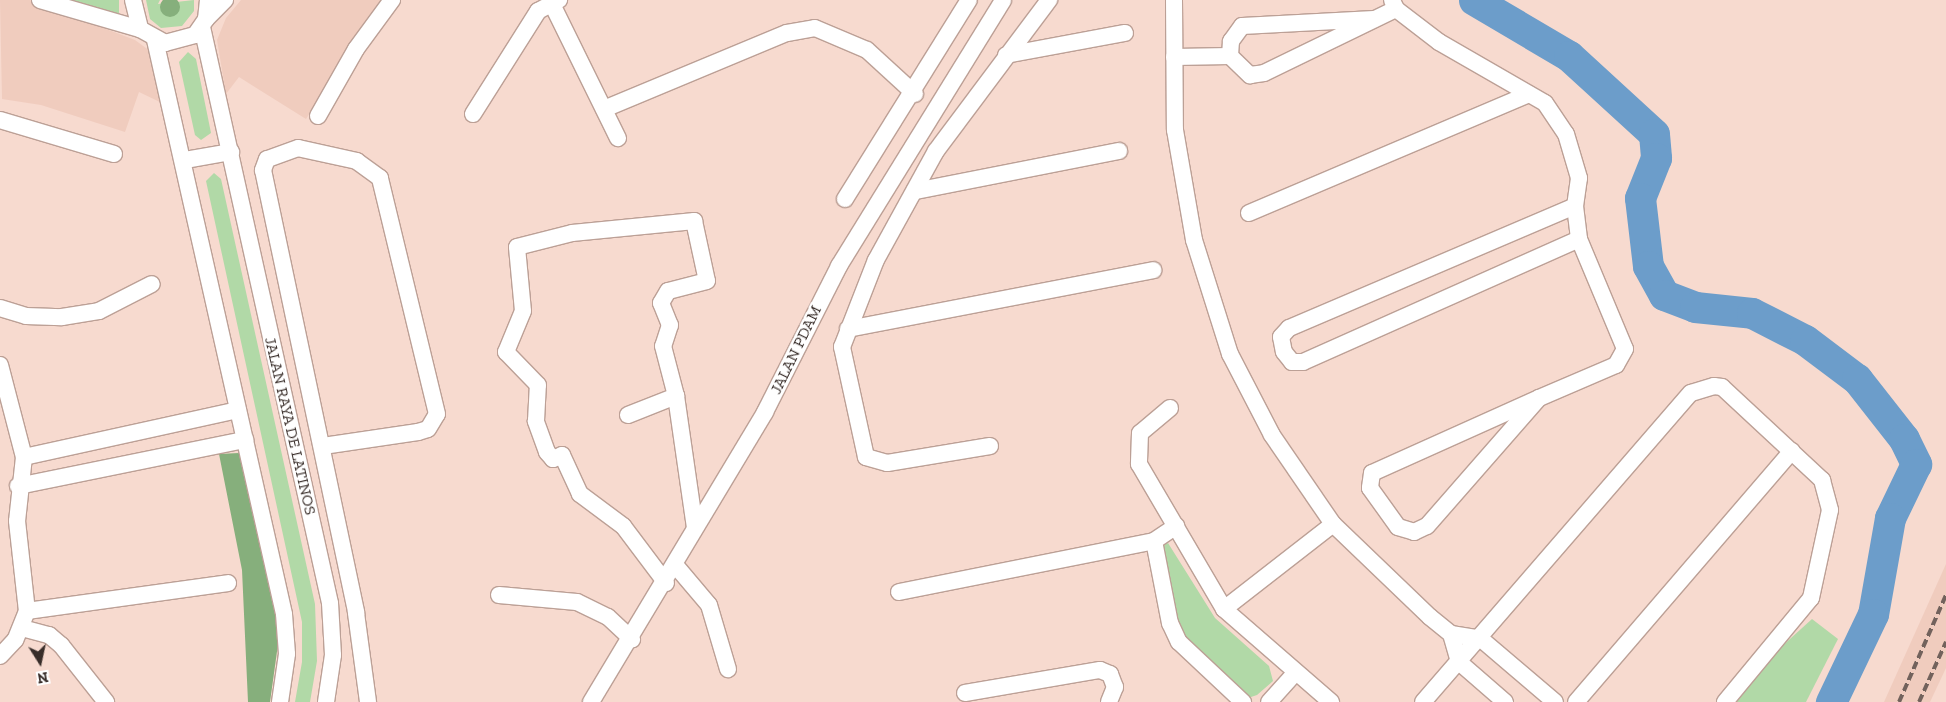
<!DOCTYPE html>
<style>
body{margin:0}
#map{position:relative;width:1946px;height:702px;overflow:hidden;background:#f7dacf;font-family:"Zilla Slab",serif}
div>[style]{position:absolute}
[style*='--x']{left:calc(var(--x)*1px);top:calc(var(--y)*1px);width:calc(var(--w)*1px);rotate:calc(var(--a)*1deg)}
.built>*{inset:0;background:#f0ccbe}
.green>*{inset:0;background:#b1d9a7}
.forest>*{inset:0;background:#86af7c}
.round{border-radius:50%}
.river>*{height:31px;margin:-15.5px;padding:0 15.5px;transform-origin:15.5px;border-radius:15.5px;background:#6c9dca}
.roads{filter:drop-shadow(1px 0 #bca096) drop-shadow(-1px 0 #bca096) drop-shadow(0 1px #bca096) drop-shadow(0 -1px #bca096)}
.minor>*{height:16px;margin:-8px;padding:0 8px;transform-origin:8px;border-radius:8px;background:#fff}
.rail>*{height:4px;margin-top:-2px;transform-origin:0;background:repeating-linear-gradient(90deg,#72625c 0 8px,transparent 0 12px)}
span{translate:-50% -50%;white-space:nowrap;text-align:center;line-height:1.15;-webkit-text-stroke:4.5px #fff;paint-order:stroke}
.street-label{font-size:16px;color:#382d29}
.north{position:absolute;left:15px;top:637px;width:50px;height:50px;-webkit-text-stroke:4px #fff;paint-order:stroke;rotate:170deg;font-size:14px;font-weight:700;line-height:20px;text-align:center;color:#382d29}
.north::after{content:'';display:block;margin:auto;width:18px;height:22px;background:#382d29;clip-path:polygon(50% 0,100% 100%,50% 72%,0 100%)}
</style>
<div id="map">
<div class="built">
<i style="clip-path:polygon(0 0,30px 0,135px 40px,150px 51px,164px 104px,139px 92px,125px 132px,41px 105px,2px 99px)"></i>
<i style="clip-path:polygon(241px 0,382px 0,306px 119px,239px 77px,226px 94px,217px 40px,226px 18px)"></i>
<i style="clip-path:polygon(1946px 564px,1946px 668px,1930px 702px,1884px 702px)"></i>
</div>
<div class="green">
<i style="clip-path:polygon(64px 0,119px 0,119px 13px,106px 13px)"></i>
<i style="clip-path:polygon(146px 0,160px 0,158px 4px,194px 0,194px 11px,182px 26px,161px 28px,150px 19px)"></i>
<i style="clip-path:polygon(188px 52px,196px 59px,211px 133px,201px 140px,195px 135px,179px 62px)"></i>
<i style="clip-path:polygon(214px 173px,221px 179px,315px 604px,317px 661px,310px 702px,295px 702px,302px 662px,302px 622px,206px 181px)"></i>
<i style="clip-path:polygon(1168px 543px,1215px 618px,1269px 666px,1273px 681px,1257px 695px,1248px 698px,1185px 647px,1153px 550px)"></i>
<i style="clip-path:polygon(1812px 619px,1838px 639px,1806px 702px,1734px 702px,1780px 648px)"></i>
</div>
<div class="forest">
<i class="round" style="left:160px;top:-3px;width:20px;height:20px"></i>
<i style="clip-path:polygon(239px 453px,274px 595px,279px 637px,270px 702px,248px 702px,242px 570px,219px 454px)"></i>
</div>
<div class="river">
<i style="--x:1474;--y:0;--w:110;--a:30.5"></i>
<i style="--x:1569;--y:56;--w:115;--a:42.5"></i>
<i style="--x:1654;--y:134;--w:24;--a:85"></i>
<i style="--x:1656;--y:158;--w:43;--a:111.8"></i>
<i style="--x:1640;--y:198;--w:68;--a:83.3"></i>
<i style="--x:1648;--y:266;--w:33;--a:61"></i>
<i style="--x:1664;--y:295;--w:33;--a:21"></i>
<i style="--x:1695;--y:307;--w:57;--a:6"></i>
<i style="--x:1752;--y:313;--w:59;--a:27"></i>
<i style="--x:1805;--y:340;--w:65;--a:36.9"></i>
<i style="--x:1857;--y:379;--w:76;--a:51.9"></i>
<i style="--x:1904;--y:439;--w:28;--a:64"></i>
<i style="--x:1916;--y:464;--w:60;--a:115.7"></i>
<i style="--x:1890;--y:518;--w:97;--a:100"></i>
<i style="--x:1873;--y:614;--w:98;--a:115.5"></i>
</div>
<div class="roads">
<div class="minor">
<i style="--x:40;--y:0;--w:104;--a:16.2"></i>
<i style="--x:133;--y:0;--w:30;--a:76"></i>
<i style="--x:140;--y:29;--w:29;--a:29"></i>
<i style="--x:165;--y:43;--w:31;--a:-15"></i>
<i style="--x:195;--y:35;--w:19;--a:-55"></i>
<i style="--x:206;--y:19;--w:19;--a:-84"></i>
<i style="--x:550;--y:0;--w:154;--a:63.8"></i>
<i style="--x:1174;--y:0;--w:130;--a:89.6"></i>
<i style="--x:1175;--y:130;--w:112;--a:80.2"></i>
<i style="--x:1194;--y:240;--w:120;--a:72.5"></i>
<i style="--x:1230;--y:354;--w:91;--a:62.6"></i>
<i style="--x:1272;--y:435;--w:108;--a:55.6"></i>
<i style="--x:1333;--y:524;--w:134;--a:43.8"></i>
<i style="--x:1430;--y:617;--w:27;--a:39"></i>
<i style="--x:1451;--y:634;--w:30;--a:9"></i>
<i style="--x:1481;--y:639;--w:97;--a:40.4"></i>
<i style="--x:1392;--y:0;--w:10;--a:66"></i>
<i style="--x:1396;--y:9;--w:54;--a:37.5"></i>
<i style="--x:1439;--y:42;--w:122;--a:29.9"></i>
<i style="--x:1545;--y:103;--w:37;--a:56"></i>
<i style="--x:1566;--y:134;--w:46;--a:73.5"></i>
<i style="--x:1579;--y:178;--w:28;--a:98"></i>
<i style="--x:1575;--y:206;--w:33;--a:83"></i>
<i style="--x:1579;--y:239;--w:119;--a:67.3"></i>
<i style="--x:1625;--y:349;--w:18;--a:119"></i>
<i style="--x:1616;--y:365;--w:84;--a:156.8"></i>
<i style="--x:1539;--y:398;--w:183;--a:155.8"></i>
<i style="--x:1372;--y:473;--w:15;--a:98"></i>
<i style="--x:1370;--y:488;--w:48;--a:54.3"></i>
<i style="--x:1398;--y:527;--w:17;--a:17"></i>
<i style="--x:1414;--y:532;--w:14;--a:-25"></i>
<i style="--x:1427;--y:526;--w:170;--a:-48.8"></i>
<i style="--x:206;--y:19;--w:27;--a:-45"></i>
<i style="--x:1374;--y:19;--w:132;--a:177"></i>
<i style="--x:1242;--y:26;--w:19;--a:126"></i>
<i style="--x:1231;--y:41;--w:15;--a:94"></i>
<i style="--x:1230;--y:56;--w:28;--a:44"></i>
<i style="--x:1250;--y:75;--w:14;--a:-8"></i>
<i style="--x:1264;--y:73;--w:147;--a:-25.9"></i>
<i style="--x:202;--y:27;--w:590;--a:77.47"></i>
<i style="--x:330;--y:603;--w:52;--a:86.7"></i>
<i style="--x:333;--y:655;--w:48;--a:98.5"></i>
<i style="--x:155;--y:40;--w:588;--a:77.33"></i>
<i style="--x:284;--y:614;--w:40;--a:85.7"></i>
<i style="--x:287;--y:654;--w:49;--a:98.3"></i>
<i style="--x:1006;--y:55;--w:121;--a:-10.5"></i>
<i style="--x:1174;--y:57;--w:56;--a:-1"></i>
<i style="--x:604;--y:109;--w:198;--a:-22.6"></i>
<i style="--x:787;--y:33;--w:28;--a:-10"></i>
<i style="--x:815;--y:28;--w:56;--a:22.9"></i>
<i style="--x:867;--y:50;--w:65;--a:42.5"></i>
<i style="--x:473;--y:114;--w:122;--a:-57.7"></i>
<i style="--x:538;--y:11;--w:24;--a:-28"></i>
<i style="--x:318;--y:116;--w:77;--a:-60.4"></i>
<i style="--x:356;--y:49;--w:61;--a:-53.7"></i>
<i style="--x:0;--y:120;--w:119;--a:16.6"></i>
<i style="--x:185;--y:160;--w:47;--a:-9.9"></i>
<i style="--x:915;--y:191;--w:208;--a:-11.1"></i>
<i style="--x:845;--y:199;--w:234;--a:-58.1"></i>
<i style="--x:1575;--y:206;--w:311;--a:156.9"></i>
<i style="--x:1289;--y:328;--w:12;--a:132"></i>
<i style="--x:1281;--y:337;--w:15;--a:79"></i>
<i style="--x:1284;--y:352;--w:13;--a:51"></i>
<i style="--x:1292;--y:362;--w:11;--a:0"></i>
<i style="--x:1303;--y:362;--w:302;--a:-24"></i>
<i style="--x:1249;--y:213;--w:304;--a:-23"></i>
<i style="--x:0;--y:308;--w:27;--a:17"></i>
<i style="--x:26;--y:316;--w:36;--a:2"></i>
<i style="--x:62;--y:317;--w:37;--a:-9"></i>
<i style="--x:99;--y:311;--w:59;--a:-27"></i>
<i style="--x:848;--y:329;--w:311;--a:-10.9"></i>
<i style="--x:0;--y:365;--w:95;--a:75.4"></i>
<i style="--x:24;--y:457;--w:64;--a:96.2"></i>
<i style="--x:17;--y:521;--w:91;--a:83.7"></i>
<i style="--x:27;--y:611;--w:31;--a:112"></i>
<i style="--x:15;--y:640;--w:22;--a:133"></i>
<i style="--x:1170;--y:408;--w:39;--a:140"></i>
<i style="--x:1140;--y:433;--w:31;--a:92"></i>
<i style="--x:1139;--y:464;--w:168;--a:59.6"></i>
<i style="--x:1224;--y:609;--w:142;--a:41"></i>
<i style="--x:628;--y:415;--w:52;--a:-21.6"></i>
<i style="--x:676;--y:396;--w:133;--a:81.8"></i>
<i style="--x:323;--y:446;--w:96;--a:-8.4"></i>
<i style="--x:418;--y:432;--w:10;--a:-17"></i>
<i style="--x:428;--y:429;--w:17;--a:-59"></i>
<i style="--x:437;--y:414;--w:243;--a:-103.6"></i>
<i style="--x:380;--y:178;--w:29;--a:-144"></i>
<i style="--x:357;--y:161;--w:60;--a:-167.6"></i>
<i style="--x:298;--y:148;--w:33;--a:160"></i>
<i style="--x:267;--y:159;--w:12;--a:110"></i>
<i style="--x:263;--y:170;--w:453;--a:78.1"></i>
<i style="--x:356;--y:613;--w:90;--a:82.3"></i>
<i style="--x:990;--y:446;--w:104;--a:170.6"></i>
<i style="--x:887;--y:463;--w:22;--a:-164"></i>
<i style="--x:866;--y:457;--w:113;--a:-102.3"></i>
<i style="--x:842;--y:347;--w:93;--a:-68.7"></i>
<i style="--x:876;--y:260;--w:124;--a:-61.2"></i>
<i style="--x:936;--y:151;--w:189;--a:-53.2"></i>
<i style="--x:24;--y:457;--w:219;--a:-12.4"></i>
<i style="--x:18;--y:486;--w:232;--a:-11.5"></i>
<i style="--x:1154;--y:541;--w:84;--a:79"></i>
<i style="--x:1170;--y:623;--w:21;--a:65"></i>
<i style="--x:1179;--y:642;--w:88;--a:43.2"></i>
<i style="--x:676;--y:566;--w:51;--a:49.8"></i>
<i style="--x:709;--y:605;--w:67;--a:73.5"></i>
<i style="--x:666;--y:583;--w:71;--a:-127"></i>
<i style="--x:623;--y:526;--w:54;--a:-143.3"></i>
<i style="--x:580;--y:494;--w:43;--a:-114.8"></i>
<i style="--x:562;--y:455;--w:10;--a:156"></i>
<i style="--x:553;--y:459;--w:9;--a:-131"></i>
<i style="--x:547;--y:452;--w:33;--a:-110"></i>
<i style="--x:536;--y:421;--w:36;--a:-87"></i>
<i style="--x:538;--y:385;--w:46;--a:-134.1"></i>
<i style="--x:506;--y:352;--w:44;--a:-67.5"></i>
<i style="--x:523;--y:311;--w:64;--a:-95.4"></i>
<i style="--x:517;--y:247;--w:57;--a:-14.3"></i>
<i style="--x:572;--y:233;--w:123;--a:-5.6"></i>
<i style="--x:694;--y:221;--w:61;--a:77.8"></i>
<i style="--x:707;--y:281;--w:40;--a:165.6"></i>
<i style="--x:668;--y:291;--w:14;--a:120"></i>
<i style="--x:661;--y:303;--w:24;--a:68"></i>
<i style="--x:670;--y:325;--w:22;--a:108"></i>
<i style="--x:663;--y:346;--w:52;--a:75.4"></i>
<i style="--x:899;--y:592;--w:260;--a:-11.3"></i>
<i style="--x:1154;--y:541;--w:27;--a:-34"></i>
<i style="--x:499;--y:595;--w:78;--a:5.1"></i>
<i style="--x:577;--y:602;--w:34;--a:26"></i>
<i style="--x:608;--y:617;--w:33;--a:43"></i>
<i style="--x:1224;--y:609;--w:138;--a:-37.9"></i>
<i style="--x:27;--y:611;--w:203;--a:-7.9"></i>
<i style="--x:22;--y:628;--w:28;--a:15"></i>
<i style="--x:49;--y:635;--w:16;--a:40"></i>
<i style="--x:61;--y:645;--w:73;--a:51.7"></i>
<i style="--x:1451;--y:634;--w:29;--a:74"></i>
<i style="--x:1459;--y:662;--w:61;--a:41"></i>
<i style="--x:965;--y:693;--w:137;--a:-9.7"></i>
<i style="--x:1100;--y:670;--w:11;--a:22"></i>
<i style="--x:1110;--y:674;--w:14;--a:69"></i>
<i style="--x:1115;--y:687;--w:16;--a:112"></i>
<i style="--x:591;--y:702;--w:338;--a:-59"></i>
<i style="--x:765;--y:412;--w:164;--a:-63.1"></i>
<i style="--x:839;--y:266;--w:312;--a:-58.3"></i>
<i style="--x:1269;--y:702;--w:39;--a:-48"></i>
<i style="--x:1423;--y:702;--w:409;--a:-49.1"></i>
<i style="--x:1691;--y:393;--w:24;--a:-17"></i>
<i style="--x:1714;--y:386;--w:8;--a:7"></i>
<i style="--x:1722;--y:387;--w:137;--a:42.9"></i>
<i style="--x:1822;--y:480;--w:31;--a:75"></i>
<i style="--x:1830;--y:510;--w:90;--a:102.2"></i>
<i style="--x:1811;--y:598;--w:135;--a:129.6"></i>
<i style="--x:1576;--y:702;--w:331;--a:-49.3"></i>
</div>
</div>
<div class="rail">
<i style="--x:1899;--y:702;--w:117;--a:-66.3"></i>
<i style="--x:1919;--y:702;--w:66;--a:-65.8"></i>
</div>
<div class="street-label">
<span style="left:796px;top:350px;rotate:-64deg">JALAN PDAM</span>
<span style="left:290px;top:426px;rotate:77deg">JALAN RAYA DE LATINOS</span>
</div>
<div class="north">N</div>
</div>
